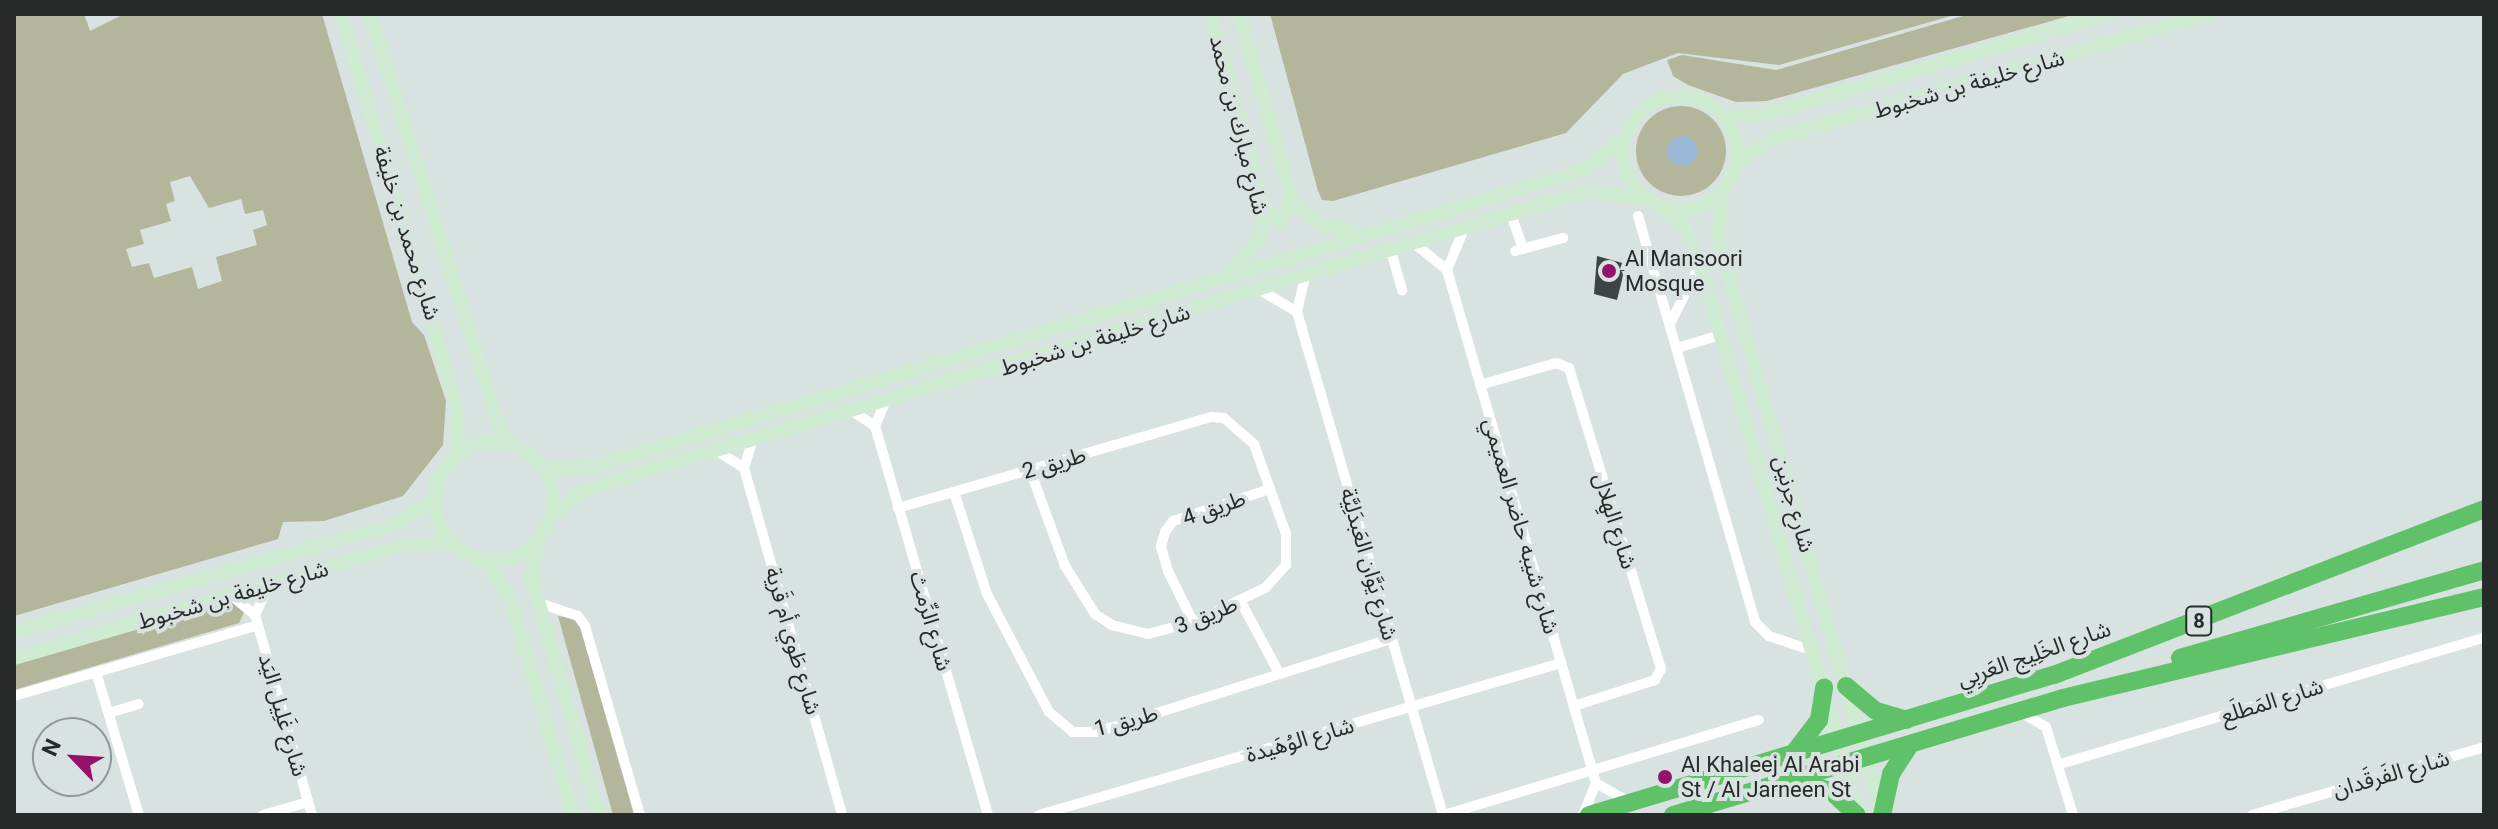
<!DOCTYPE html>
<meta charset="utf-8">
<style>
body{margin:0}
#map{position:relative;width:2498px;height:829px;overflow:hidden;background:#d8e2e0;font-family:Roboto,"Noto Sans Arabic",sans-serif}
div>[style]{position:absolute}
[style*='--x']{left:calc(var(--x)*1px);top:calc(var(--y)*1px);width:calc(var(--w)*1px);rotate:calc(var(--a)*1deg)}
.green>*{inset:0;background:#b3b69b}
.round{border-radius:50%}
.water>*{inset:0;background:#99b9d7}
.building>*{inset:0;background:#3c4446}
.street>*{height:10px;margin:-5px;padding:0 5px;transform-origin:5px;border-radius:5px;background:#fff}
.secondary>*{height:14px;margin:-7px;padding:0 7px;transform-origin:7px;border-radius:7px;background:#cfecd2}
.secondary>.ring{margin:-7px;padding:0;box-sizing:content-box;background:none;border:14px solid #cfecd2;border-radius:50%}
.highway>*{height:18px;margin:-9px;padding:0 9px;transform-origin:9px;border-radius:9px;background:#5fc168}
.dots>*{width:22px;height:22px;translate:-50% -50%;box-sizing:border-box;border:4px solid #d8e2e0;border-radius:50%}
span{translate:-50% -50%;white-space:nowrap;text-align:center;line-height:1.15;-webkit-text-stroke:8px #d8e2e0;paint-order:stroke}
.shield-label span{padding:2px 6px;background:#d8e2e0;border:2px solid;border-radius:6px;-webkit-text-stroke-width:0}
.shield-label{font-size:20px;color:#262a29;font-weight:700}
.street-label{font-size:22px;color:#262a29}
.poi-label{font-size:22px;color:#262a29}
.left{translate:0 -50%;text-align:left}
.frame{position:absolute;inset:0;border:16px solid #262a29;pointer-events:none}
.north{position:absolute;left:32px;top:717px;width:80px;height:80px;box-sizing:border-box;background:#d8e2e0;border:2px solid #919897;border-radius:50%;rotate:295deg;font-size:22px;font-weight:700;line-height:32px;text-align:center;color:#262a29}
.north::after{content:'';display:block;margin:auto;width:28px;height:36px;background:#94126b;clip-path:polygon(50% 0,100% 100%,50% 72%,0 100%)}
</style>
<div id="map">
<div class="green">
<i style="clip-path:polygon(evenodd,14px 14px,84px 14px,90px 31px,124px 14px,322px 14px,412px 322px,424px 335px,446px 401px,443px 445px,403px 496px,324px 521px,283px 522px,278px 539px,14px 616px,14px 14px,190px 176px,209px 208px,241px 199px,245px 214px,263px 210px,267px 225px,253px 230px,257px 245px,216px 257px,222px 281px,198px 289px,192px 267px,154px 278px,149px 263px,132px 267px,126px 249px,144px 244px,140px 230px,171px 221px,166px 204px,175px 201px,170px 182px,190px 176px)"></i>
<i style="clip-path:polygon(1270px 14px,1958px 14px,1779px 65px,1678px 53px,1623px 74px,1566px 133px,1333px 201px,1322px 200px,1318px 191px)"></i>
<i style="clip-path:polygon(1970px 14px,2076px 14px,1767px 101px,1736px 102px,1688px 85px,1673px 76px,1667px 60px,1682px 55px,1776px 70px)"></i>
<i class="round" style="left:1636px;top:106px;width:90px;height:90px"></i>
<i style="clip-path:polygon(237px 599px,247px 606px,239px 623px,14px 690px,14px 663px)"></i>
<i style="clip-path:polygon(558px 616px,578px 619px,634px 815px,613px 815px)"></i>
</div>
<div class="water">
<i class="round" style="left:1667px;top:136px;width:30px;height:30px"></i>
</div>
<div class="building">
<i style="clip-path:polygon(1597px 256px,1626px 264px,1617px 300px,1594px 294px)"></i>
</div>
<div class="street">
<i style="--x:1511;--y:214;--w:37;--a:71"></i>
<i style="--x:1638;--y:216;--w:423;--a:73.9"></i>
<i style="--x:1755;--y:622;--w:20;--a:45"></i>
<i style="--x:1769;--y:636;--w:46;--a:18.8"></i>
<i style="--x:1464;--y:229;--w:44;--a:112.5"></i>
<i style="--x:1447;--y:270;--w:534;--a:73.8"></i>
<i style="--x:1596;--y:783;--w:35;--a:112"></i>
<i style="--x:1415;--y:244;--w:41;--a:39.1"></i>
<i style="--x:1391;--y:251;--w:41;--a:74.2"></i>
<i style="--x:1515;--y:251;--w:50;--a:-15.2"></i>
<i style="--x:1305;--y:277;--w:36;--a:103"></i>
<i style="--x:1297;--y:312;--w:524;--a:73.81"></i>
<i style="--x:1260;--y:290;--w:43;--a:30.7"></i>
<i style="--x:1670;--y:324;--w:65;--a:-63.4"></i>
<i style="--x:1677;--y:348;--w:45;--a:-16.8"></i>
<i style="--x:1480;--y:385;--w:79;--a:-16.1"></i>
<i style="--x:1556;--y:363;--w:14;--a:21"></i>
<i style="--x:1569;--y:368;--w:315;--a:73"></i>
<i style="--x:1661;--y:669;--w:13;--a:119"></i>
<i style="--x:1655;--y:680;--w:85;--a:162.2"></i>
<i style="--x:852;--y:411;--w:27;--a:33"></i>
<i style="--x:875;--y:426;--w:405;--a:73.8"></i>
<i style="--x:875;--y:426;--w:26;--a:-67"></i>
<i style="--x:752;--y:442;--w:27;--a:107"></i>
<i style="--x:744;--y:468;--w:361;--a:74.2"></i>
<i style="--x:717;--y:451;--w:32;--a:32"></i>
<i style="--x:954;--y:492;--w:107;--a:72.1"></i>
<i style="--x:987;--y:594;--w:133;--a:62.3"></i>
<i style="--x:1049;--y:712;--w:31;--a:40"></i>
<i style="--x:1073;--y:732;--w:24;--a:0"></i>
<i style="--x:1097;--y:732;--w:308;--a:-17.6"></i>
<i style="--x:898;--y:508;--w:326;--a:-16.2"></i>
<i style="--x:1211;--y:417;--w:13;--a:4"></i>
<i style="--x:1224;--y:418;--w:40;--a:41"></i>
<i style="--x:1254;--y:444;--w:96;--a:70.4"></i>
<i style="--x:1286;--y:534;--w:31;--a:90"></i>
<i style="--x:1286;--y:565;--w:31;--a:132"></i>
<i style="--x:1265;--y:588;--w:80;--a:154.7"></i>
<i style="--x:1193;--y:622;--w:47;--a:165.1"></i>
<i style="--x:1148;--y:634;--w:37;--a:-166"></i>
<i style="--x:1112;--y:625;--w:20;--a:-147"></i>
<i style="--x:1095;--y:614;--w:57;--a:-122"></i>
<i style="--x:1065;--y:566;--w:102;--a:-110"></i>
<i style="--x:232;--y:596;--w:30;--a:40"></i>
<i style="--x:255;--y:615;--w:208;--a:74.1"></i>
<i style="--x:1241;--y:602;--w:81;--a:61.8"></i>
<i style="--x:539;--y:603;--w:41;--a:18.4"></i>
<i style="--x:578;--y:616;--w:12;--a:55"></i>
<i style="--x:585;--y:626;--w:197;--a:73.8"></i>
<i style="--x:255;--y:615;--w:31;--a:-65"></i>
<i style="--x:1193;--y:622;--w:57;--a:-116.1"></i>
<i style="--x:1168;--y:571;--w:26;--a:-106"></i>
<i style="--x:1161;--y:546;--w:15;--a:-74"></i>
<i style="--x:1165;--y:532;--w:14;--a:-54"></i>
<i style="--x:1173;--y:521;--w:102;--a:-18.3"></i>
<i style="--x:96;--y:672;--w:149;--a:73.3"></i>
<i style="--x:14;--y:696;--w:254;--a:-16.2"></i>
<i style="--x:2020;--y:712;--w:30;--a:30"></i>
<i style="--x:2046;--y:727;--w:92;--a:72.9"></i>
<i style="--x:109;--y:713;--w:31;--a:-17"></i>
<i style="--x:2060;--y:764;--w:442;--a:-16.6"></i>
<i style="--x:1596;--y:783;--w:38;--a:30"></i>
<i style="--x:263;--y:815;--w:47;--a:-16.1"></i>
<i style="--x:1039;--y:815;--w:544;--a:-16.23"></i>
<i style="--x:1444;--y:815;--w:329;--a:-16.8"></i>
<i style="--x:2252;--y:815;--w:242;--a:-16.3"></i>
</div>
<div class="secondary">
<i style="--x:341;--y:14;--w:412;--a:73.6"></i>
<i style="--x:457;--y:409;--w:46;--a:88.8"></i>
<i style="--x:370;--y:14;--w:448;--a:72.6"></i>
<i style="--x:1211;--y:14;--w:200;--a:74.9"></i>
<i style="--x:1263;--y:207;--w:29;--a:94"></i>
<i style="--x:1261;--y:236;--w:42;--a:130.2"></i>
<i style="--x:1239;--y:14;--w:192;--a:74"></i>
<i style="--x:1292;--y:199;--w:38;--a:43"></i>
<i style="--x:1320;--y:225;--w:31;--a:9"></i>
<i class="ring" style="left:1623px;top:96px;width:100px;height:100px"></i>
<i style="--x:1723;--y:116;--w:40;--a:-1.4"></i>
<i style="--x:1763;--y:115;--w:360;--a:-16.3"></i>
<i style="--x:1736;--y:163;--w:43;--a:-33.7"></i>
<i style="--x:1772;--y:139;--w:453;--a:-16"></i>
<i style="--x:1722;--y:191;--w:47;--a:94.9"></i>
<i style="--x:1718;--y:238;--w:600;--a:74.13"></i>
<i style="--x:1263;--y:207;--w:22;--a:39"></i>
<i style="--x:1280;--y:221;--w:25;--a:-61"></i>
<i style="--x:1662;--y:208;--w:28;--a:39"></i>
<i style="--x:1684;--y:226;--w:41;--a:67.2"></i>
<i style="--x:1700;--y:264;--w:573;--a:73.9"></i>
<i class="ring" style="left:435px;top:442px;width:104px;height:104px"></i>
<i style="--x:545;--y:470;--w:49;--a:-4.7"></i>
<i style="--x:594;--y:466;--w:1032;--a:-16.66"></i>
<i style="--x:1583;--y:170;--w:51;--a:-37.1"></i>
<i style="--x:551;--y:515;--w:36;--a:-37"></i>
<i style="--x:580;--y:493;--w:69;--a:-18.7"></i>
<i style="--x:645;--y:471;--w:983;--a:-16.55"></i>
<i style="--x:1587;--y:191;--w:59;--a:7.9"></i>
<i style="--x:537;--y:542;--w:35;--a:100"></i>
<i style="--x:531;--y:576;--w:248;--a:74.1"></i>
<i style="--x:476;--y:558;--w:20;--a:37"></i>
<i style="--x:492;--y:570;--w:33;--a:57"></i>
<i style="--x:510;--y:598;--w:226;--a:73.8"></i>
<i style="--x:14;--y:632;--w:397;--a:-15.8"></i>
<i style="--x:396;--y:524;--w:46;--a:-32.7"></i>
<i style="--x:14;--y:658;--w:405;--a:-16.2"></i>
<i style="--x:403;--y:545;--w:50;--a:-2.3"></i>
</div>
<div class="highway">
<i style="--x:2180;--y:658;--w:316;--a:-16.1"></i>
<i style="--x:1846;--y:686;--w:39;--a:40"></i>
<i style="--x:1876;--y:711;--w:32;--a:16"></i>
<i style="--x:1793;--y:754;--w:43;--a:-52.6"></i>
<i style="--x:1819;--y:720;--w:33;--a:-81"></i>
<i style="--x:1796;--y:780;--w:38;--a:18"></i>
<i style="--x:1832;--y:792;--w:34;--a:43"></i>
<i style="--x:1589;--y:815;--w:486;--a:-16.8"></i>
<i style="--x:2054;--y:675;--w:461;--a:-21.1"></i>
<i style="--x:1673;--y:815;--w:407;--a:-16.7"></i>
<i style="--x:2063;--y:698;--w:433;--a:-13.5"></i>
<i style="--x:1882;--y:815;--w:42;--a:-77.6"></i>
<i style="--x:1891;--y:774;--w:33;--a:-57"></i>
</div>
<div class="dots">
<i style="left:1609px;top:271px;background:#94126b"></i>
<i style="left:1665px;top:777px;background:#94126b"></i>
</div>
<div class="shield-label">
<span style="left:2199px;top:621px">8</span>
</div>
<div class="street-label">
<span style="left:1969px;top:84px;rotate:-16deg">شارع خليفة بن شخبوط</span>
<span style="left:1239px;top:125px;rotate:76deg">شارع مبارك بن محمد</span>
<span style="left:407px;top:233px;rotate:73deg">شارع محمد بن خليفة</span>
<span style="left:1095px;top:340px;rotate:-17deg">شارع خليفة بن شخبوط</span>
<span style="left:1054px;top:463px;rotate:-16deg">طريق 2</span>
<span style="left:1794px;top:504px;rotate:74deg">شارع جرنين</span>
<span style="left:1214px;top:508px;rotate:-19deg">طريق 4</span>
<span style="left:1615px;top:521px;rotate:73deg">شارع الهِلال</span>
<span style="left:1521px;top:526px;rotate:74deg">شارع شيبه حاضر العميمي</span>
<span style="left:1369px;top:564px;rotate:74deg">شارع يَوَّان العَبدَلِيَّة</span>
<span style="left:233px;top:595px;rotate:-16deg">شارع خليفة بن شخبوط</span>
<span style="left:1206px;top:615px;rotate:-22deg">طريق 3</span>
<span style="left:931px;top:621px;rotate:74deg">شارع الرِّمث</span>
<span style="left:793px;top:641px;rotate:74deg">شارع طَوي أم قَرية</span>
<span style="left:2034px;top:654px;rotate:-19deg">شارع الخَلِيج العَربِي</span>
<span style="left:2272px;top:701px;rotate:-17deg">شارع المَطلَع</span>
<span style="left:283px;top:715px;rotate:74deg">شارع غَلِيل اليَد</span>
<span style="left:1126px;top:721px;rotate:-15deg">طريق 1</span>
<span style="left:1300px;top:740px;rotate:-16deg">شارع الوُهَيدة</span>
<span style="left:2391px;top:774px;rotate:-16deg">شارع الفَرقَدان</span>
</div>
<div class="poi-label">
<span class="left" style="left:1625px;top:271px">Al Mansoori<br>Mosque</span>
<span class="left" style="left:1681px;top:777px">Al Khaleej Al Arabi<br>St / Al Jarneen St</span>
</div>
<div class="frame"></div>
<div class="north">N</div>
</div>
